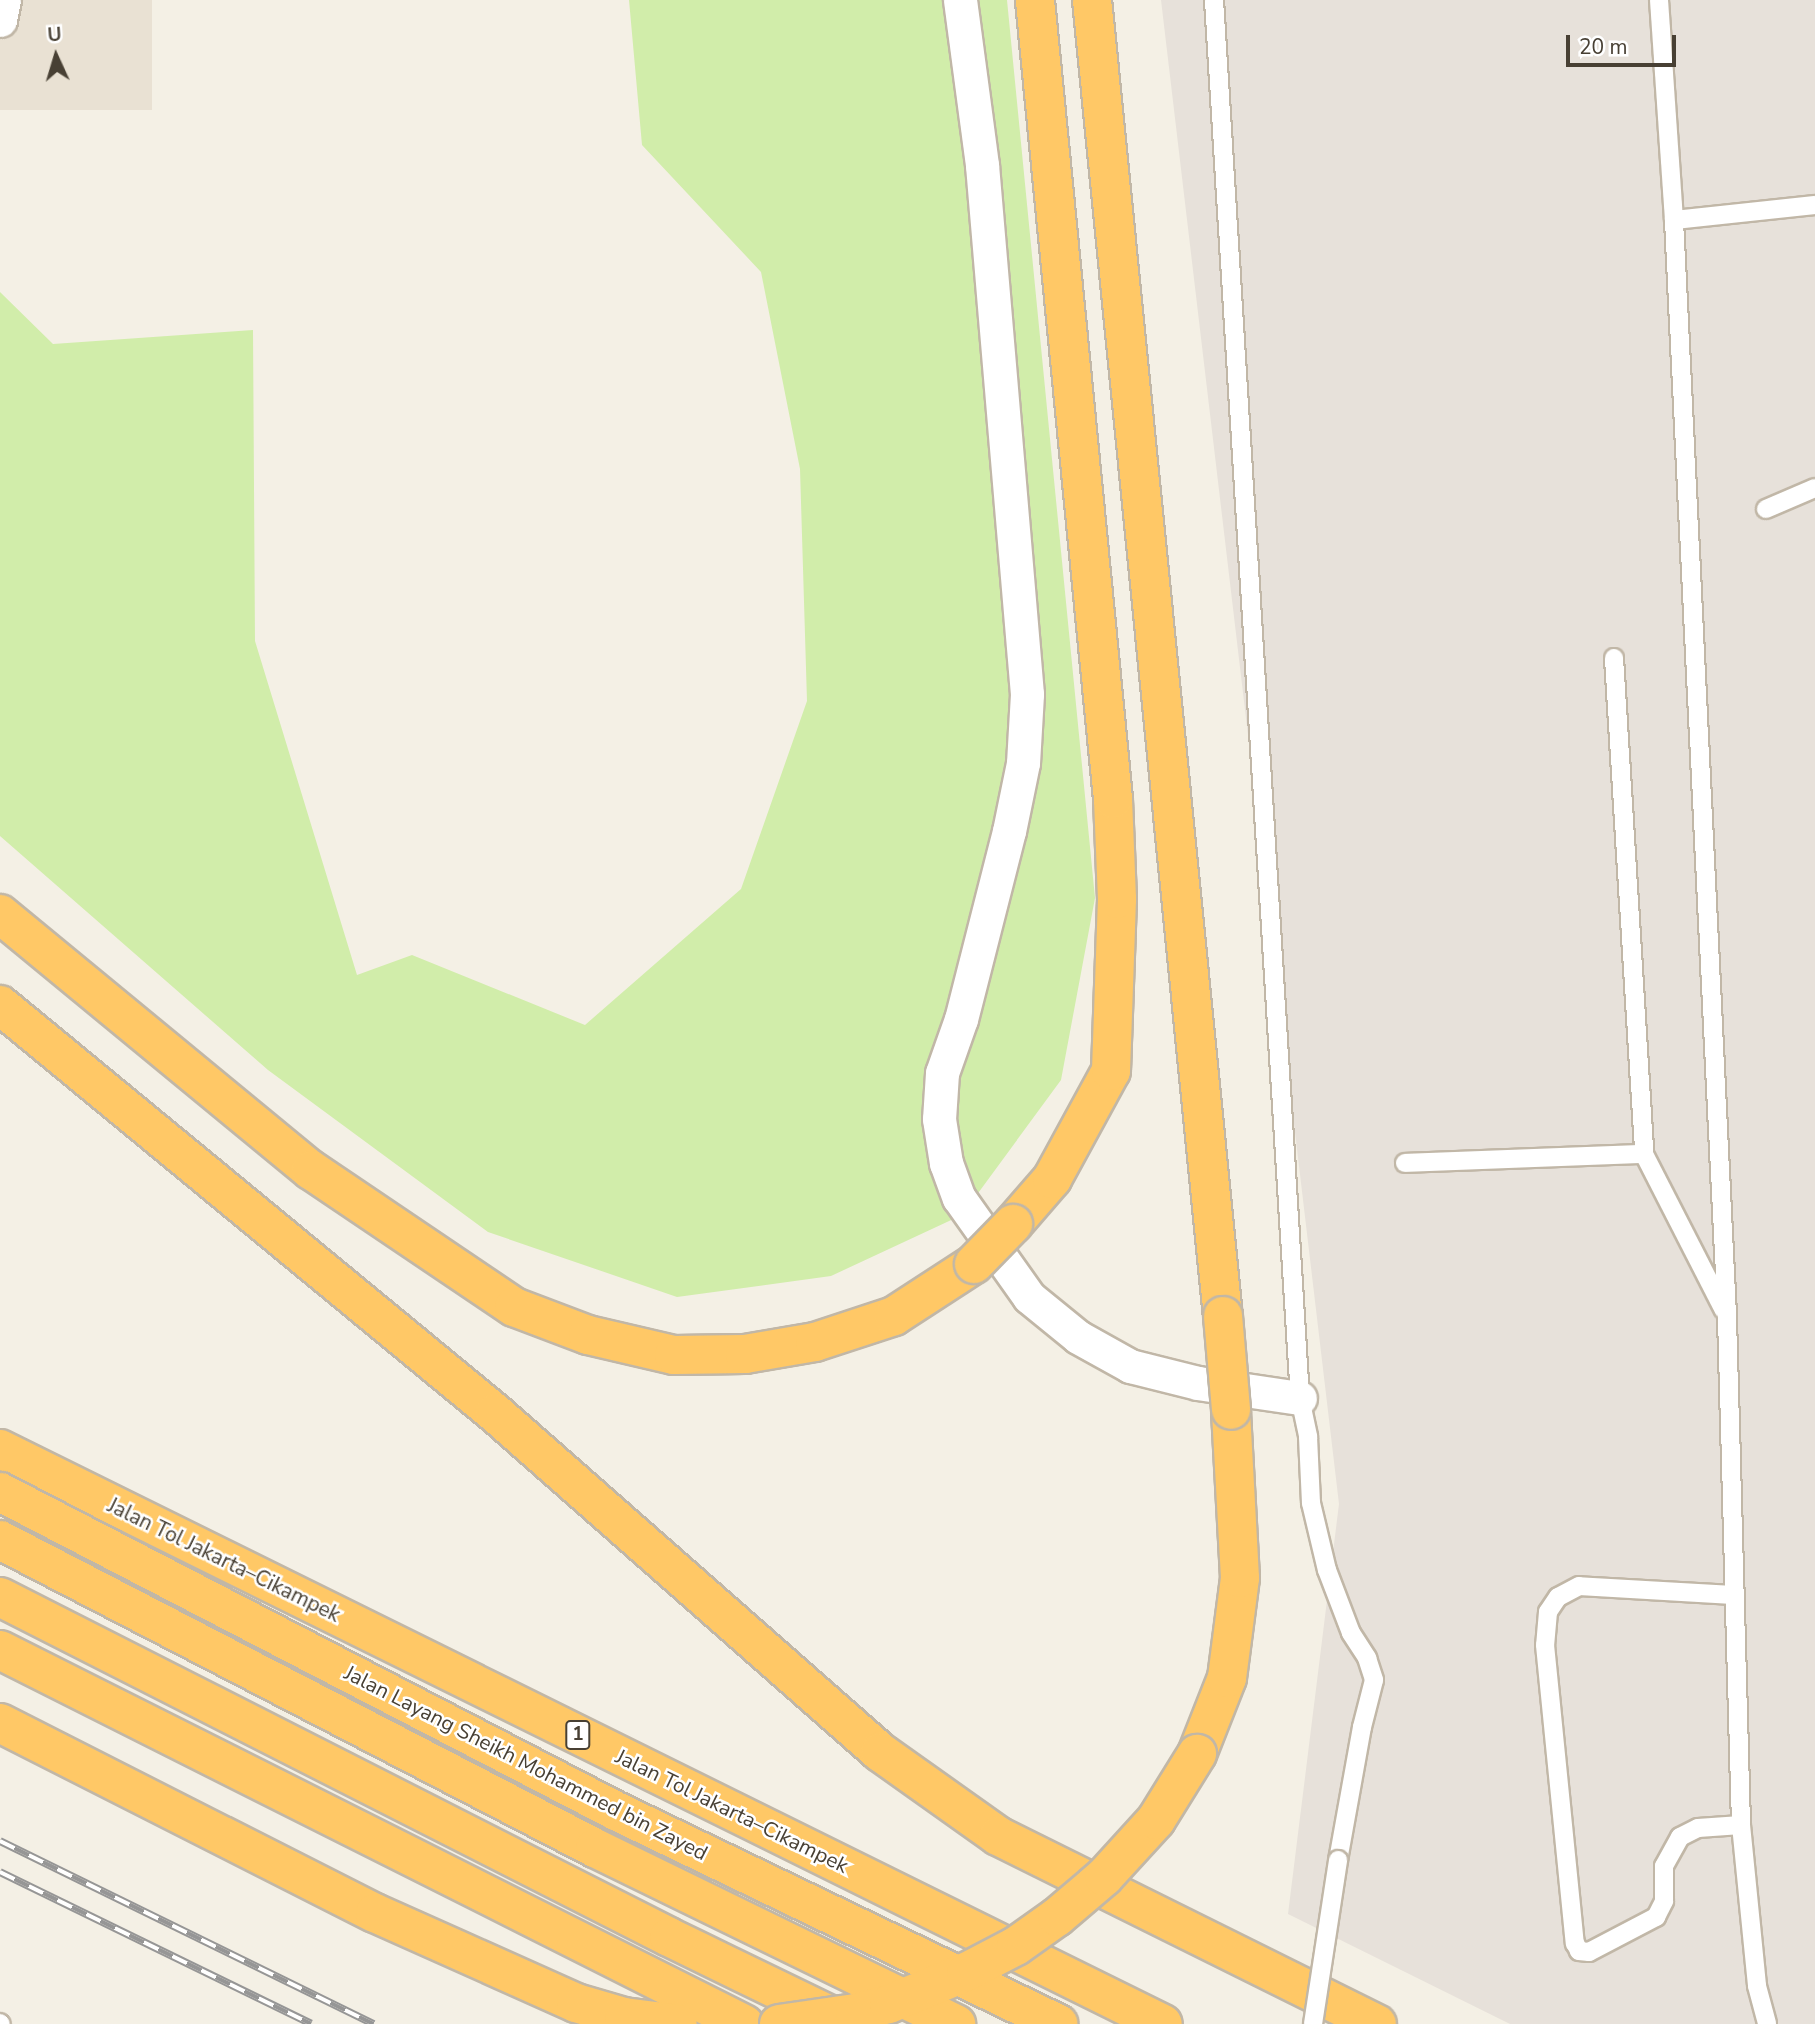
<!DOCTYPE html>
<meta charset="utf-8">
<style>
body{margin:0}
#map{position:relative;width:1815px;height:2024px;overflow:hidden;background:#f4f0e5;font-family:"Nunito Sans",sans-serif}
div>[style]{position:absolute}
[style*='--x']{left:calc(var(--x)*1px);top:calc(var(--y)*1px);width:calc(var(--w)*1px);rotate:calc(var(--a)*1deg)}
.residential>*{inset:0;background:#e9e1d3;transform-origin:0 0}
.industrial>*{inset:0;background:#e7e1da}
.green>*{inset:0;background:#d1edaa}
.roads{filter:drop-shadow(2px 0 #c1b7a7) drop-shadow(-2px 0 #c1b7a7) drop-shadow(0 2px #c1b7a7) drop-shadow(0 -2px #c1b7a7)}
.service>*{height:18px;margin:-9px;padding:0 9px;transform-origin:9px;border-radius:9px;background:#fff}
.minor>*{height:33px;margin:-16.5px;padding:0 16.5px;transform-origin:16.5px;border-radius:16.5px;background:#fff}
.motorway>*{height:38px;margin:-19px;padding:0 19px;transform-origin:19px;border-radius:19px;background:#ffc866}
.rail>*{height:8px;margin-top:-4px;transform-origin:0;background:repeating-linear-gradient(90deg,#fff 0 16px,#969696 0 32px);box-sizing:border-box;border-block:2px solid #969696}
.bridges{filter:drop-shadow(2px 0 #c1b7a7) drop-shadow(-2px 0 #c1b7a7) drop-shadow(0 2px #c1b7a7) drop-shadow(0 -2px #c1b7a7)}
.service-bridge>*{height:18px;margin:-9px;padding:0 9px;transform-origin:9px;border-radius:9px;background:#fff}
.motorway-bridge>*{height:38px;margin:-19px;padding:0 19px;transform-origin:19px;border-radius:19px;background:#ffc866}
span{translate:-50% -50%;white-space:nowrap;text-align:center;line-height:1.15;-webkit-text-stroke:5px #fff;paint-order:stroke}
.shield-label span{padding:2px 5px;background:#fff;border:2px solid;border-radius:5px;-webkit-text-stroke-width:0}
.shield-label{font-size:19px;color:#484034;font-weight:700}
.street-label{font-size:21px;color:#484034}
.north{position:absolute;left:21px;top:21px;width:70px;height:70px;-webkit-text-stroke:5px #fff;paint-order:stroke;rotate:356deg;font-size:19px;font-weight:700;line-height:28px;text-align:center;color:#484034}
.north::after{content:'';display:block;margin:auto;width:24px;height:32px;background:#484034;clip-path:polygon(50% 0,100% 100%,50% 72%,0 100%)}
.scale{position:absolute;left:1566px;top:35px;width:110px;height:32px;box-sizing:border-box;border:4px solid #484034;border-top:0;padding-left:9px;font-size:21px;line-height:24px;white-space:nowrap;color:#484034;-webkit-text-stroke:5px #fff;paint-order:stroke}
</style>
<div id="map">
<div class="residential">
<i style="left:0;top:0;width:152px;height:110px"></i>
</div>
<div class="industrial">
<i style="clip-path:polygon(1161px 0,1815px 0,1815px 2024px,1510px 2024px,1288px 1914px,1339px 1504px)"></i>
</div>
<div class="green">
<i style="clip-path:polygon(629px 0,1007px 0,1095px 898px,1061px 1080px,962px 1215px,831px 1276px,677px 1297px,488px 1232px,268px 1070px,0 836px,0 292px,53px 344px,253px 330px,255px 641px,357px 975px,412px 955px,585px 1025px,741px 889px,807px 701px,800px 469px,761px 272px,642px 145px)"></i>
</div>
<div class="roads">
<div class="service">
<i style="--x:1214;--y:0;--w:1401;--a:86.48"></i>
<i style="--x:1300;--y:1398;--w:40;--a:78"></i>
<i style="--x:1308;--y:1437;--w:66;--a:87.4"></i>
<i style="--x:1311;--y:1503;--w:69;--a:76.6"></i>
<i style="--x:1327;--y:1570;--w:67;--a:69.1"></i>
<i style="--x:1351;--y:1633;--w:30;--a:57"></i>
<i style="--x:1367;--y:1658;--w:23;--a:72"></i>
<i style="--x:1374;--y:1680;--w:49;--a:104.3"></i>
<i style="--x:1362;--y:1727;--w:135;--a:100.2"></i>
<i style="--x:1659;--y:0;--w:221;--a:86.1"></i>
<i style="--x:1674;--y:220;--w:1098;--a:87.23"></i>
<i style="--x:1727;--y:1317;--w:508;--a:88.42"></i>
<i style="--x:1741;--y:1825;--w:162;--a:84.3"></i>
<i style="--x:1757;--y:1986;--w:39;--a:75"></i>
<i style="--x:1674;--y:220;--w:142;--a:-6.1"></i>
<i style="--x:1766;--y:509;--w:53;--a:-23.2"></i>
<i style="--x:1614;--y:658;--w:497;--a:86.5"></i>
<i style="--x:1405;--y:1163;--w:239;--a:-2.2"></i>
<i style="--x:1644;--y:1154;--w:175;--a:62.9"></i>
<i style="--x:1733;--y:1595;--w:154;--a:-176.7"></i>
<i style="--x:1579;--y:1586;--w:24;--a:152"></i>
<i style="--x:1558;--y:1597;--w:18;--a:124"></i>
<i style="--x:1548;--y:1612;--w:33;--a:95"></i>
<i style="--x:1545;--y:1645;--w:300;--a:84.3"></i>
<i style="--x:1575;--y:1943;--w:9;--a:63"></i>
<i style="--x:1579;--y:1951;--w:10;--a:6"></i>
<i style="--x:1589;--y:1952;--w:76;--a:-27.6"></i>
<i style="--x:1656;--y:1917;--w:18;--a:-63"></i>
<i style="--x:1664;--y:1901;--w:35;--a:-90"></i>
<i style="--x:1664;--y:1866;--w:33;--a:-61"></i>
<i style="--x:1680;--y:1837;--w:20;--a:-27"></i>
<i style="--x:1698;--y:1828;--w:43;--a:-4"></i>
<i style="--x:0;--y:2023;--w:1;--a:45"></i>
</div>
<div class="minor">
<i style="--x:960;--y:0;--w:166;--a:82.4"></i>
<i style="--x:982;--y:165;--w:531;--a:85.14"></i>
<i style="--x:1027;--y:694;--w:69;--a:93.3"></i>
<i style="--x:1023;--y:763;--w:69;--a:101.6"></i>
<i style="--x:1009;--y:831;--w:194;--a:104.3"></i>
<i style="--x:961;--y:1019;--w:57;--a:109.4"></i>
<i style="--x:942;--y:1073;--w:46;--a:93.7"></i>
<i style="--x:939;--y:1119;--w:45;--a:81"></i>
<i style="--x:946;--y:1163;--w:37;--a:70"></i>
<i style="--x:959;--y:1198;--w:121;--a:54.7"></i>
<i style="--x:1029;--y:1297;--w:63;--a:39.2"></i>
<i style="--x:1078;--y:1337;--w:60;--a:29.1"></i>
<i style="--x:1130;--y:1366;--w:70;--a:14"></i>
<i style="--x:1198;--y:1383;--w:103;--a:8.4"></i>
<i style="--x:0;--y:20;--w:20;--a:-79"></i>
</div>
<div class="motorway">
<i style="--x:1092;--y:0;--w:1323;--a:84.32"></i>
<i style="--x:0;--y:914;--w:403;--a:39.5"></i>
<i style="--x:311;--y:1170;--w:245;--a:34"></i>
<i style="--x:514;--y:1307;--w:79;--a:20.7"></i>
<i style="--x:588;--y:1335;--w:88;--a:13.1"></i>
<i style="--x:674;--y:1355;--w:71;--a:-0.8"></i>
<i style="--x:745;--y:1354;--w:71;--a:-9.7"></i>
<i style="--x:815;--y:1342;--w:83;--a:-18.2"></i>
<i style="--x:894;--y:1316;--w:95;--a:-33"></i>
<i style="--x:0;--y:1005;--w:641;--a:39.5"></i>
<i style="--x:495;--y:1413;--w:513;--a:41.36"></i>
<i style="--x:880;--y:1752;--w:145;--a:35.4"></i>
<i style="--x:998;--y:1836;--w:423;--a:26.4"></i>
<i style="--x:1013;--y:1224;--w:60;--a:-49.1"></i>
<i style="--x:1052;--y:1179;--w:123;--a:-61.4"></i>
<i style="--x:1111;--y:1071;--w:172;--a:-88"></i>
<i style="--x:1117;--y:899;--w:100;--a:-92.3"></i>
<i style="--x:1113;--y:799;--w:803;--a:-95.58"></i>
<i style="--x:0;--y:1449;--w:1297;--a:26.31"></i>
<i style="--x:0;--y:1597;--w:750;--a:26.94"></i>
<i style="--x:669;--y:1937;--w:199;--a:25.9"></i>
<i style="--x:0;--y:1650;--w:833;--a:26.69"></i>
<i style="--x:0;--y:1723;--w:420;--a:26.9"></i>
<i style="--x:375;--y:1913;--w:220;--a:24.1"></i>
<i style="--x:576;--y:2003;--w:50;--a:16.3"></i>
<i style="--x:624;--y:2017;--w:54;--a:7.4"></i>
<i style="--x:1197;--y:1754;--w:82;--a:-68.5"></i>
<i style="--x:1227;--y:1678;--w:101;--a:-82.6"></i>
<i style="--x:1240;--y:1578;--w:168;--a:-93.1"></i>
</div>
</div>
<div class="rail">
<i style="--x:0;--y:1841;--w:416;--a:26.1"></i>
<i style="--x:0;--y:1872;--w:346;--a:26"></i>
</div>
<div class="bridges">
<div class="service-bridge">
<i style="--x:1313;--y:2024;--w:166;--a:-81.3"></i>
</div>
<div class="motorway-bridge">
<i style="--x:974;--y:1264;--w:56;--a:-45.7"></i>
<i style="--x:1223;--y:1316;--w:94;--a:85.1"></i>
<i style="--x:0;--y:1492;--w:694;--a:27.38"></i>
<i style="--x:616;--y:1811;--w:491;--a:25.7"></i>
<i style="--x:0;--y:1540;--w:670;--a:27.37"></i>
<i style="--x:595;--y:1848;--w:402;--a:26"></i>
<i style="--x:779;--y:2024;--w:77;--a:-8.2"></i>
<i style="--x:855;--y:2013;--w:35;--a:-15"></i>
<i style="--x:889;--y:2004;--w:83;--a:-22.6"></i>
<i style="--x:966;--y:1972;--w:56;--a:-27.5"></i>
<i style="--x:1016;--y:1946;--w:50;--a:-35.3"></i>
<i style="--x:1057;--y:1917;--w:62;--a:-40.4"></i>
<i style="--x:1104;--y:1877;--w:77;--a:-47.6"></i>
<i style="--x:1156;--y:1820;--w:78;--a:-58.2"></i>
</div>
</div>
<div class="shield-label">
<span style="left:578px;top:1735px">1</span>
</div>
<div class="street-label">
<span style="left:224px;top:1560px;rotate:26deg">Jalan Tol Jakarta–Cikampek</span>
<span style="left:526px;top:1763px;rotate:27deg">Jalan Layang Sheikh Mohammed bin Zayed</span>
<span style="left:732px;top:1811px;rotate:26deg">Jalan Tol Jakarta–Cikampek</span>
</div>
<div class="north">U</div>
<div class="scale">20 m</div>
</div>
